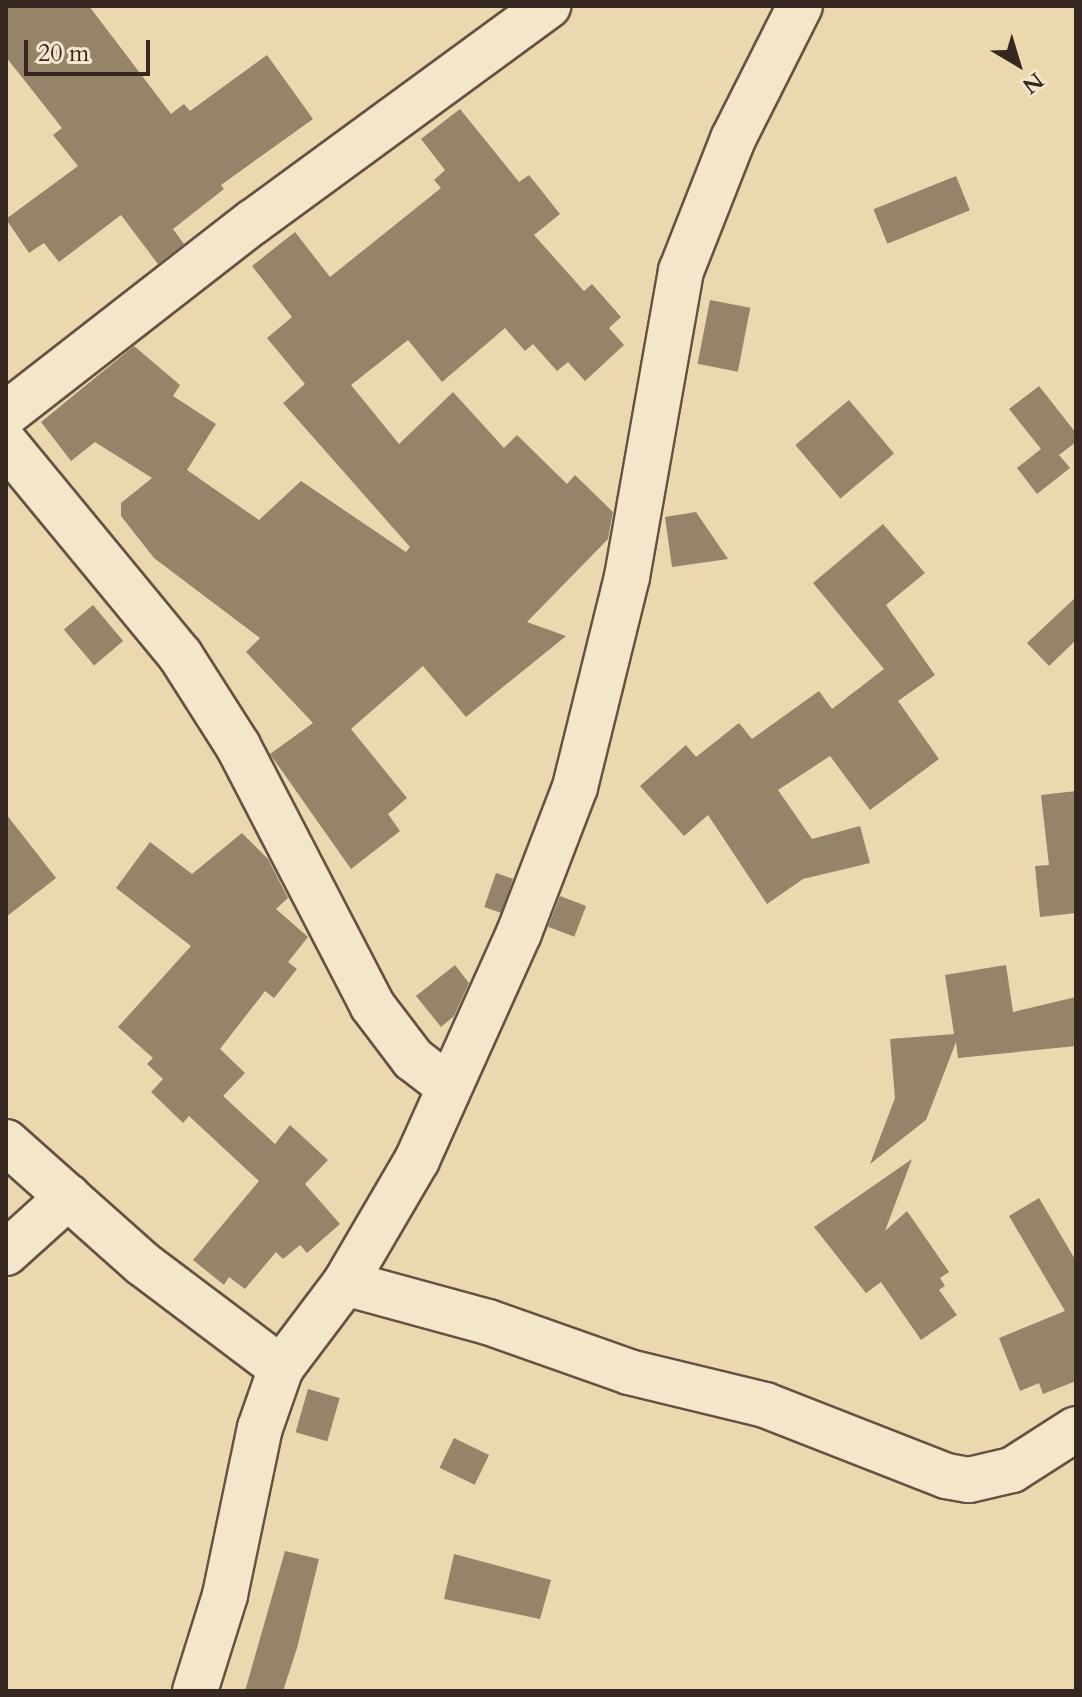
<!DOCTYPE html>
<style>
body{margin:0}
#map{position:relative;width:1082px;height:1697px;overflow:hidden;background:#ecd8af;font-family:Cardo,serif}
div>[style]{position:absolute}
[style*='--x']{left:calc(var(--x)*1px);top:calc(var(--y)*1px);width:calc(var(--w)*1px);rotate:calc(var(--a)*1deg)}
.building>*{inset:0;background:#95836a;transform-origin:0 0}
.roads{filter:drop-shadow(2px 0 #645344) drop-shadow(-2px 0 #645344) drop-shadow(0 2px #645344) drop-shadow(0 -2px #645344)}
.minor>*{height:44px;margin:-22px;padding:0 22px;transform-origin:22px;border-radius:22px;background:#f3e6cb}
span{translate:-50% -50%;white-space:nowrap;text-align:center;line-height:1.15;-webkit-text-stroke:6px #f3e6cb;paint-order:stroke}
.frame{position:absolute;inset:0;border:8px solid #362720;pointer-events:none}
.north{position:absolute;left:978px;top:24px;width:80px;height:80px;-webkit-text-stroke:6px #f3e6cb;paint-order:stroke;rotate:142deg;font-size:22px;font-weight:700;line-height:32px;text-align:center;color:#362720}
.north::after{content:'';display:block;margin:auto;width:28px;height:36px;background:#362720;clip-path:polygon(50% 0,100% 100%,50% 72%,0 100%)}
.scale{position:absolute;left:24px;top:40px;width:126px;height:36px;box-sizing:border-box;border:4px solid #362720;border-top:0;padding-left:10px;font-size:24px;line-height:28px;white-space:nowrap;color:#362720;-webkit-text-stroke:6px #f3e6cb;paint-order:stroke}
</style>
<div id="map">
<div class="building">
<i style="clip-path:polygon(6px 6px,89px 6px,171px 114px,184px 104px,190px 111px,267px 55px,313px 119px,221px 185px,224px 189px,173px 229px,184px 244px,158px 264px,121px 215px,59px 262px,44px 243px,29px 253px,6px 219px,78px 166px,53px 135px,62px 128px,6px 57px)"></i>
<i style="clip-path:polygon(460px 109px,519px 182px,529px 175px,560px 214px,534px 235px,584px 291px,592px 284px,621px 317px,609px 328px,624px 345px,585px 381px,568px 362px,557px 371px,533px 344px,525px 351px,505px 328px,442px 382px,408px 340px,351px 385px,399px 444px,453px 392px,504px 448px,517px 435px,567px 484px,575px 475px,613px 512px,608px 539px,527px 622px,566px 636px,466px 717px,423px 666px,351px 729px,407px 798px,388px 814px,400px 831px,351px 869px,270px 754px,313px 723px,246px 652px,260px 638px,154px 558px,121px 516px,121px 503px,152px 478px,95px 442px,71px 461px,41px 422px,134px 346px,180px 385px,173px 396px,216px 424px,187px 470px,259px 520px,301px 481px,406px 552px,410px 547px,283px 403px,305px 384px,267px 338px,292px 317px,252px 266px,295px 232px,330px 277px,441px 188px,434px 180px,445px 170px,421px 139px)"></i>
<i style="left:956px;top:176px;width:37px;height:89px;rotate:68deg"></i>
<i style="left:710px;top:300px;width:41px;height:65px;rotate:11deg"></i>
<i style="clip-path:polygon(1039px 386px,1076px 433px,1076px 442px,1059px 455px,1070px 468px,1037px 494px,1017px 468px,1041px 449px,1009px 409px)"></i>
<i style="left:849px;top:400px;width:70px;height:70px;rotate:50deg"></i>
<i style="clip-path:polygon(696px 512px,728px 559px,672px 567px,665px 517px)"></i>
<i style="clip-path:polygon(883px 524px,925px 573px,886px 605px,935px 675px,898px 701px,939px 759px,870px 810px,830px 756px,778px 790px,812px 839px,860px 826px,870px 863px,803px 879px,767px 904px,708px 815px,684px 836px,640px 786px,686px 745px,696px 757px,739px 723px,752px 739px,819px 691px,832px 709px,884px 669px,813px 583px)"></i>
<i style="clip-path:polygon(1076px 597px,1076px 640px,1049px 666px,1027px 643px)"></i>
<i style="left:93px;top:605px;width:47px;height:38px;rotate:50deg"></i>
<i style="clip-path:polygon(1076px 791px,1076px 913px,1040px 917px,1035px 866px,1049px 865px,1041px 795px)"></i>
<i style="clip-path:polygon(6px 814px,56px 878px,6px 917px)"></i>
<i style="clip-path:polygon(242px 833px,268px 859px,288px 898px,276px 909px,308px 937px,288px 962px,297px 969px,274px 998px,265px 991px,220px 1049px,245px 1073px,223px 1096px,275px 1144px,290px 1125px,328px 1160px,305px 1184px,340px 1224px,307px 1253px,300px 1245px,283px 1259px,276px 1252px,245px 1289px,229px 1277px,224px 1285px,193px 1260px,259px 1181px,189px 1116px,183px 1123px,151px 1092px,163px 1079px,147px 1064px,153px 1058px,118px 1027px,191px 946px,116px 888px,150px 842px,192px 874px)"></i>
<i style="left:496px;top:873px;width:18px;height:36px;rotate:19deg"></i>
<i style="left:560px;top:896px;width:28px;height:33px;rotate:21deg"></i>
<i style="clip-path:polygon(455px 965px,469px 983px,454px 1016px,441px 1027px,416px 996px)"></i>
<i style="clip-path:polygon(1006px 965px,1013px 1012px,1076px 997px,1076px 1046px,958px 1058px,956px 1042px,926px 1120px,870px 1164px,895px 1098px,890px 1039px,954px 1034px,945px 975px)"></i>
<i style="clip-path:polygon(912px 1159px,885px 1231px,907px 1211px,949px 1272px,940px 1278px,945px 1286px,939px 1290px,957px 1315px,921px 1340px,881px 1282px,866px 1293px,814px 1227px)"></i>
<i style="clip-path:polygon(1039px 1198px,1076px 1261px,1076px 1381px,1043px 1394px,1039px 1383px,1020px 1391px,999px 1338px,1065px 1311px,1009px 1216px)"></i>
<i style="left:308px;top:1389px;width:33px;height:45px;rotate:16deg"></i>
<i style="left:454px;top:1438px;width:39px;height:33px;rotate:26deg"></i>
<i style="clip-path:polygon(285px 1551px,319px 1559px,297px 1648px,283px 1691px,245px 1691px)"></i>
<i style="clip-path:polygon(454px 1554px,551px 1580px,540px 1619px,444px 1599px)"></i>
</div>
<div class="roads">
<div class="minor">
<i style="--x:6;--y:414;--w:313;--a:-37.9"></i>
<i style="--x:253;--y:222;--w:366;--a:-36.2"></i>
<i style="--x:6;--y:444;--w:273;--a:50.5"></i>
<i style="--x:180;--y:655;--w:108;--a:57.5"></i>
<i style="--x:238;--y:746;--w:292;--a:62.6"></i>
<i style="--x:372;--y:1005;--w:68;--a:52.8"></i>
<i style="--x:413;--y:1059;--w:44;--a:37.6"></i>
<i style="--x:6;--y:1142;--w:183;--a:41.7"></i>
<i style="--x:143;--y:1264;--w:173;--a:37"></i>
<i style="--x:6;--y:1253;--w:84;--a:-42.1"></i>
<i style="--x:345;--y:1283;--w:148;--a:15.3"></i>
<i style="--x:488;--y:1322;--w:150;--a:19.5"></i>
<i style="--x:629;--y:1372;--w:140;--a:13.6"></i>
<i style="--x:765;--y:1405;--w:194;--a:21.4"></i>
<i style="--x:946;--y:1476;--w:23;--a:10"></i>
<i style="--x:969;--y:1480;--w:44;--a:-13.1"></i>
<i style="--x:1012;--y:1470;--w:76;--a:-32.6"></i>
<i style="--x:195;--y:1691;--w:101;--a:-72.6"></i>
<i style="--x:225;--y:1595;--w:171;--a:-78.2"></i>
<i style="--x:260;--y:1428;--w:64;--a:-70.7"></i>
<i style="--x:281;--y:1368;--w:106;--a:-53"></i>
<i style="--x:345;--y:1283;--w:143;--a:-59.7"></i>
<i style="--x:417;--y:1160;--w:249;--a:-65.8"></i>
<i style="--x:519;--y:933;--w:156;--a:-69"></i>
<i style="--x:575;--y:787;--w:216;--a:-76.1"></i>
<i style="--x:627;--y:577;--w:311;--a:-80"></i>
<i style="--x:681;--y:271;--w:142;--a:-68.5"></i>
<i style="--x:733;--y:139;--w:149;--a:-63.3"></i>
</div>
</div>
<div class="frame"></div>
<div class="north">N</div>
<div class="scale">20 m</div>
</div>
